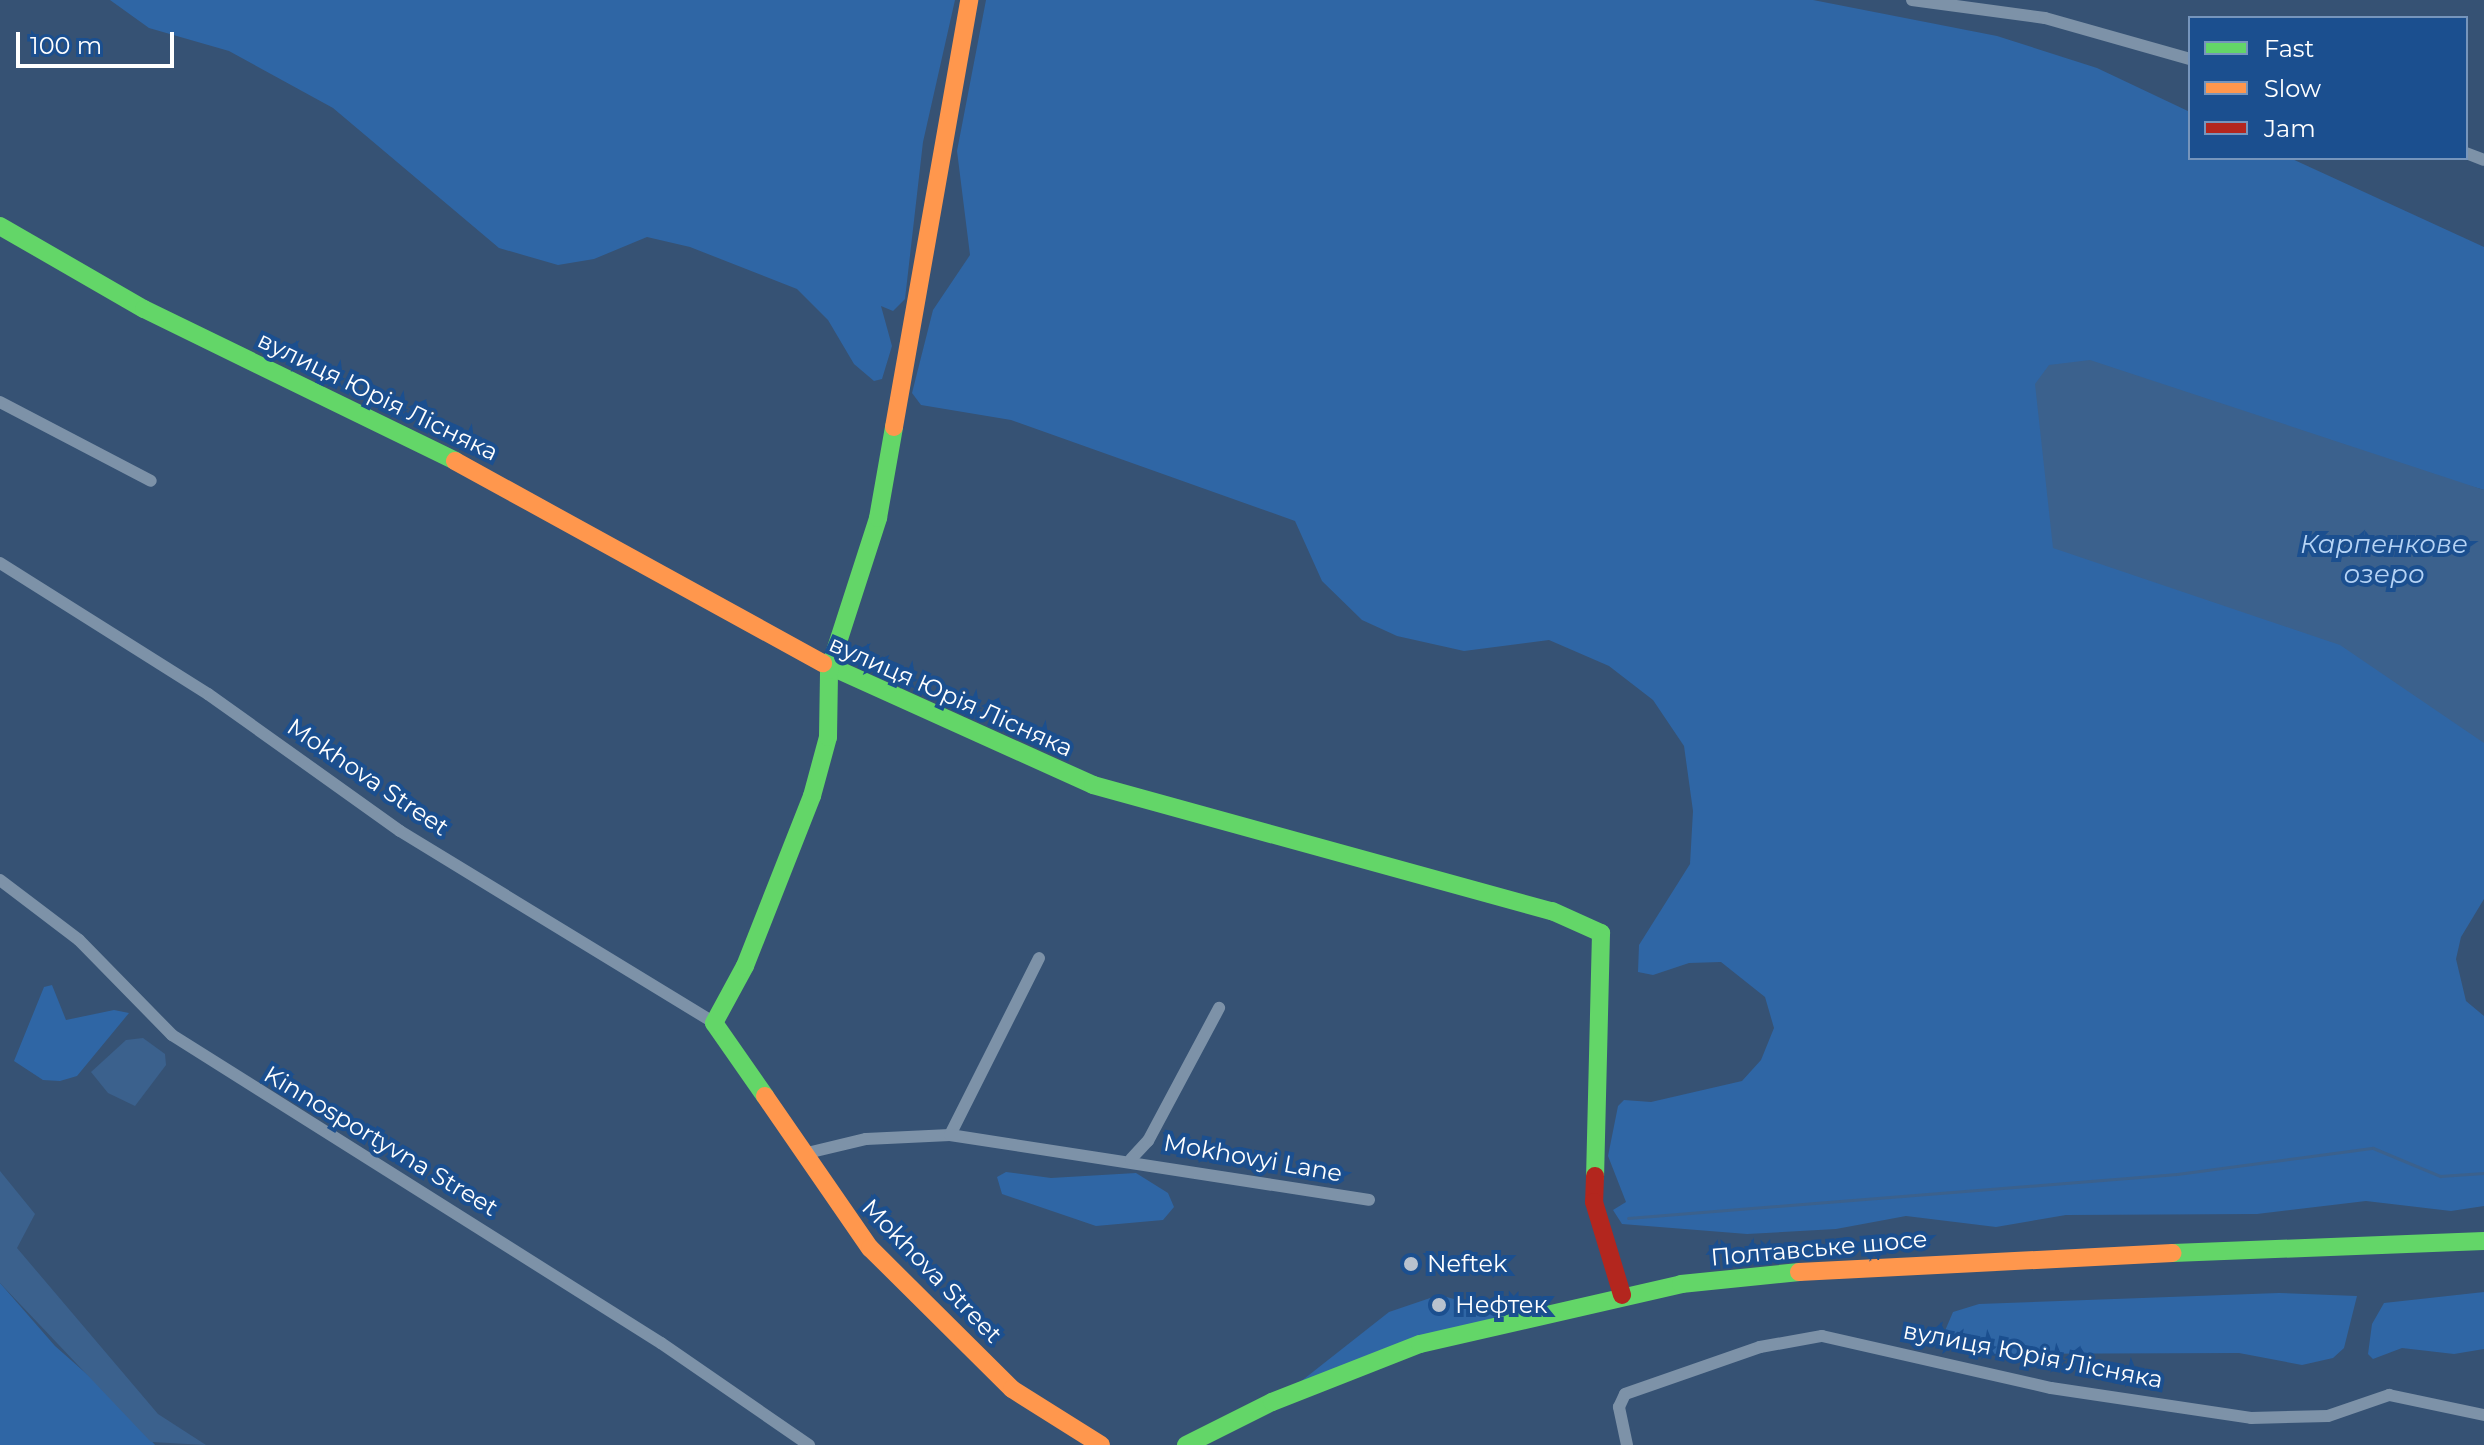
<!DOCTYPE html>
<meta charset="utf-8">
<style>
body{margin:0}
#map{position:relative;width:2484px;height:1445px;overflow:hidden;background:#365274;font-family:Montserrat,sans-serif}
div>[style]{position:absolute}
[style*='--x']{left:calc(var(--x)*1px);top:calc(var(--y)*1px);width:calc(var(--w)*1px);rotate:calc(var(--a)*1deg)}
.green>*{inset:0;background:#2f66a5}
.water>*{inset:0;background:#3b618d}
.stream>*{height:3px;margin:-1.5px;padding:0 1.5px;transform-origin:1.5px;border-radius:1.5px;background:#3b618d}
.street>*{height:12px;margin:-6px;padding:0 6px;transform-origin:6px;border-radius:6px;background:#7d92a8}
.fast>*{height:18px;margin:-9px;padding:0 9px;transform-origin:9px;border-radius:9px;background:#63d668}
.slow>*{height:18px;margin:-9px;padding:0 9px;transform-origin:9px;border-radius:9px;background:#ff974d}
.jam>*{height:18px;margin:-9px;padding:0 9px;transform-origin:9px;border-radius:9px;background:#b3261e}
.dots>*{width:22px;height:22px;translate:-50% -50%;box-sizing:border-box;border:4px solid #1b4f8f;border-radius:50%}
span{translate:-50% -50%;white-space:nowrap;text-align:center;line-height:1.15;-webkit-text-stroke:8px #1b4f8f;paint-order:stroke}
.street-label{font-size:24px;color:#fff}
.poi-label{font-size:24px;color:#fff}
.left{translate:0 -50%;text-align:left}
.water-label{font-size:26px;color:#b5d3f5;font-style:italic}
.legend{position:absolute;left:2188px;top:16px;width:280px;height:144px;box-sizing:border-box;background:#1b4f8f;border:2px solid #7695bc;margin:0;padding:10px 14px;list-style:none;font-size:24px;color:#fff}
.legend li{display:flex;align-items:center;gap:16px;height:40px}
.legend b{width:40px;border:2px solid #7695bc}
.scale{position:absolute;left:16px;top:32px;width:158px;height:36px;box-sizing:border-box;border:4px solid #fff;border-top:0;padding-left:10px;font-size:24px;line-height:28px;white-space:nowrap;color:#fff;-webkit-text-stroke:6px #1b4f8f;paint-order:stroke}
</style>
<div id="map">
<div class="green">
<i style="clip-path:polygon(110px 0,955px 0,923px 142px,905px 299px,893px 311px,881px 306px,892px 346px,882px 379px,874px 381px,854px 364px,828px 320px,797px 289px,690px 247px,647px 237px,594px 259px,558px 265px,499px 248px,333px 108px,229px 51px,149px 28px)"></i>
<i style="clip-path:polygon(986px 0,1813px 0,1997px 36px,2097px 68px,2190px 112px,2190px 158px,2290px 158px,2484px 247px,2484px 490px,2365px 456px,2484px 603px,2484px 899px,2461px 937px,2456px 959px,2466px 1001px,2484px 1016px,2484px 1206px,2451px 1211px,2366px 1201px,2257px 1214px,2066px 1215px,1996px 1227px,1906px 1216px,1836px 1229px,1747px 1234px,1622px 1224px,1613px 1210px,1626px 1202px,1608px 1156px,1618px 1106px,1624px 1100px,1651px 1102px,1742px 1081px,1761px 1060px,1774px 1028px,1765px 997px,1721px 962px,1689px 963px,1653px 975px,1638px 972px,1639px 945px,1690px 864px,1693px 811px,1684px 746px,1653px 700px,1609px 666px,1549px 640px,1464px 651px,1397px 636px,1362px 620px,1322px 581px,1295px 521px,1011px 420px,921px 405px,912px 393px,933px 310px,970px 255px,957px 151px)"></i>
<i style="clip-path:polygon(52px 985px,66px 1020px,114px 1010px,129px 1013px,77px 1076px,60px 1081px,43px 1080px,14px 1061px,44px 987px)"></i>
<i style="clip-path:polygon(1006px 1172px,1051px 1178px,1136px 1173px,1168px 1193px,1174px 1207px,1163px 1220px,1096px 1226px,1002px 1194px,997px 1177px)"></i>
<i style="clip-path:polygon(0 1283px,55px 1346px,115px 1399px,155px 1445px,0 1445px)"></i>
<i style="clip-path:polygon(2484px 1292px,2484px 1349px,2454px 1354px,2402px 1348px,2373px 1359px,2368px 1354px,2372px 1324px,2384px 1303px)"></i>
<i style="clip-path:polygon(2279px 1293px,2357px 1296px,2344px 1348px,2333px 1358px,2302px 1365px,2239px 1353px,1971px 1354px,1950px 1346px,1944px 1333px,1953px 1312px,1979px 1304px)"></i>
<i style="clip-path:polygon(1439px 1295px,1507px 1313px,1295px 1386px,1389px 1312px)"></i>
</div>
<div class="water">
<i style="clip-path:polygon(2090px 360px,2484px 490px,2484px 743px,2340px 645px,2053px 548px,2035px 384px,2049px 365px)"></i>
<i style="clip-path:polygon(143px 1038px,165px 1054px,166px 1065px,135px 1106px,108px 1093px,91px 1072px,126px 1040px)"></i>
<i style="clip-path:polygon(0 1171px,35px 1214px,17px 1248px,158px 1414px,206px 1445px,151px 1442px,0 1283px)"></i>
</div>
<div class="stream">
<i style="--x:1628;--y:1218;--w:551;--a:-4.58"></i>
<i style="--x:2177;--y:1174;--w:198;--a:-7.6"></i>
<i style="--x:2373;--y:1148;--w:73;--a:22.7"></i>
<i style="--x:2440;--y:1176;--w:44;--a:-3.9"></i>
</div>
<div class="street">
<i style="--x:1912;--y:0;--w:134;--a:7.7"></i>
<i style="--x:2045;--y:18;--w:151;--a:15.8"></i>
<i style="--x:2466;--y:153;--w:19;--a:21"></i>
<i style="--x:0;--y:402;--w:170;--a:27.6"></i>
<i style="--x:0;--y:563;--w:246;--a:32.2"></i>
<i style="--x:208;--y:694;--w:236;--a:35.5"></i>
<i style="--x:400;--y:831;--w:368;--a:31.4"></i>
<i style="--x:0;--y:880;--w:99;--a:37.2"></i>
<i style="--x:79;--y:940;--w:133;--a:45.6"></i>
<i style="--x:172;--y:1035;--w:578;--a:32.21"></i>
<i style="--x:661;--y:1343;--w:180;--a:34.6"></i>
<i style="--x:950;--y:1135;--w:198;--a:-63.3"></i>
<i style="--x:803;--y:1154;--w:65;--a:-13.4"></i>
<i style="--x:866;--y:1139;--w:84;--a:-2.7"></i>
<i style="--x:950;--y:1135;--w:424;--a:8.8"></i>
<i style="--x:1131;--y:1159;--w:25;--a:-47"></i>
<i style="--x:1148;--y:1141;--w:151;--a:-61.9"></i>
<i style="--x:1627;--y:1445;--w:39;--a:-102"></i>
<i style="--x:1619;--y:1407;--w:14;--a:-65"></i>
<i style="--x:1625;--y:1394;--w:143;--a:-19.2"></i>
<i style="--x:1760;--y:1347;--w:63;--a:-10.1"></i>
<i style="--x:1822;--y:1336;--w:235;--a:12.8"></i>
<i style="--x:2051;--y:1388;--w:202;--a:8.5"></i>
<i style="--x:2251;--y:1418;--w:77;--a:-1.5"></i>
<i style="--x:2328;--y:1416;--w:65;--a:-19"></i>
<i style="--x:2389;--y:1395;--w:97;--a:11.9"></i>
</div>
<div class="fast">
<i style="--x:0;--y:226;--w:166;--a:30"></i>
<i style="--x:144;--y:309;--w:346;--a:26"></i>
<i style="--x:823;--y:663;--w:296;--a:24.3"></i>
<i style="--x:1093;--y:785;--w:476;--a:15.4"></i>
<i style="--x:1552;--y:911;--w:54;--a:24.2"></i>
<i style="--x:1601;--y:933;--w:243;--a:91.4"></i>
<i style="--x:765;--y:1096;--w:89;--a:-124.9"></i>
<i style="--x:714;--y:1023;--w:65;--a:-61.5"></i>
<i style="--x:745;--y:966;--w:183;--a:-68.5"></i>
<i style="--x:812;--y:796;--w:61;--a:-74.8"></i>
<i style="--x:828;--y:737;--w:67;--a:-89.1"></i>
<i style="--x:829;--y:670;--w:160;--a:-72.1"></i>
<i style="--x:878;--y:518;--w:92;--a:-80"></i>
<i style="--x:2173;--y:1253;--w:311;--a:-2.2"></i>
<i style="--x:1186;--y:1445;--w:96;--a:-26.6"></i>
<i style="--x:1272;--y:1402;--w:159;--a:-21.4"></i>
<i style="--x:1420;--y:1344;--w:268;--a:-12.9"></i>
<i style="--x:1681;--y:1284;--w:119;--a:-5.8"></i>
</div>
<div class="slow">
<i style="--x:894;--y:427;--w:434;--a:-80"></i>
<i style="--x:455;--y:461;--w:420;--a:28.8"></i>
<i style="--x:765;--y:1096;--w:185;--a:55.4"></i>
<i style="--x:870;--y:1248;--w:200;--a:44.8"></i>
<i style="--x:1012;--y:1389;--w:105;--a:32.2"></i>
<i style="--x:1799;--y:1272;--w:374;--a:-2.9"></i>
</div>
<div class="jam">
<i style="--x:1595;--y:1176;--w:26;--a:92"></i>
<i style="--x:1594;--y:1202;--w:97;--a:73.2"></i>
</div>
<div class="dots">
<i style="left:1411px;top:1264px;background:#b9c2ce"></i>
<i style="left:1439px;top:1305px;background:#b9c2ce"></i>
</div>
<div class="street-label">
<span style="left:378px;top:396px;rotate:26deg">вулиця Юрія Лісняка</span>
<span style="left:951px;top:696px;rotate:24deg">вулиця Юрія Лісняка</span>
<span style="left:368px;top:777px;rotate:34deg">Mokhova Street</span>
<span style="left:381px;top:1141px;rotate:31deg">Kinnosportyvna Street</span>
<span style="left:1253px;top:1158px;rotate:10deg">Mokhovyi Lane</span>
<span style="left:1819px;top:1248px;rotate:-5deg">Полтавське шосе</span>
<span style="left:932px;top:1271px;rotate:46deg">Mokhova Street</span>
<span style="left:2033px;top:1355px;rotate:11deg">вулиця Юрія Лісняка</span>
</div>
<div class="poi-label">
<span class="left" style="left:1427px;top:1264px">Neftek</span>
<span class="left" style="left:1455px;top:1305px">Нефтек</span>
</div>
<div class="water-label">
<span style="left:2384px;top:560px">Карпенкове<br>озеро</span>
</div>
<ul class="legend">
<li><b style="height:10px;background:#63d668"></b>Fast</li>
<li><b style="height:10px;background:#ff974d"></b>Slow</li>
<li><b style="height:10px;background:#b3261e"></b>Jam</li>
</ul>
<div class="scale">100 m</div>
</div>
